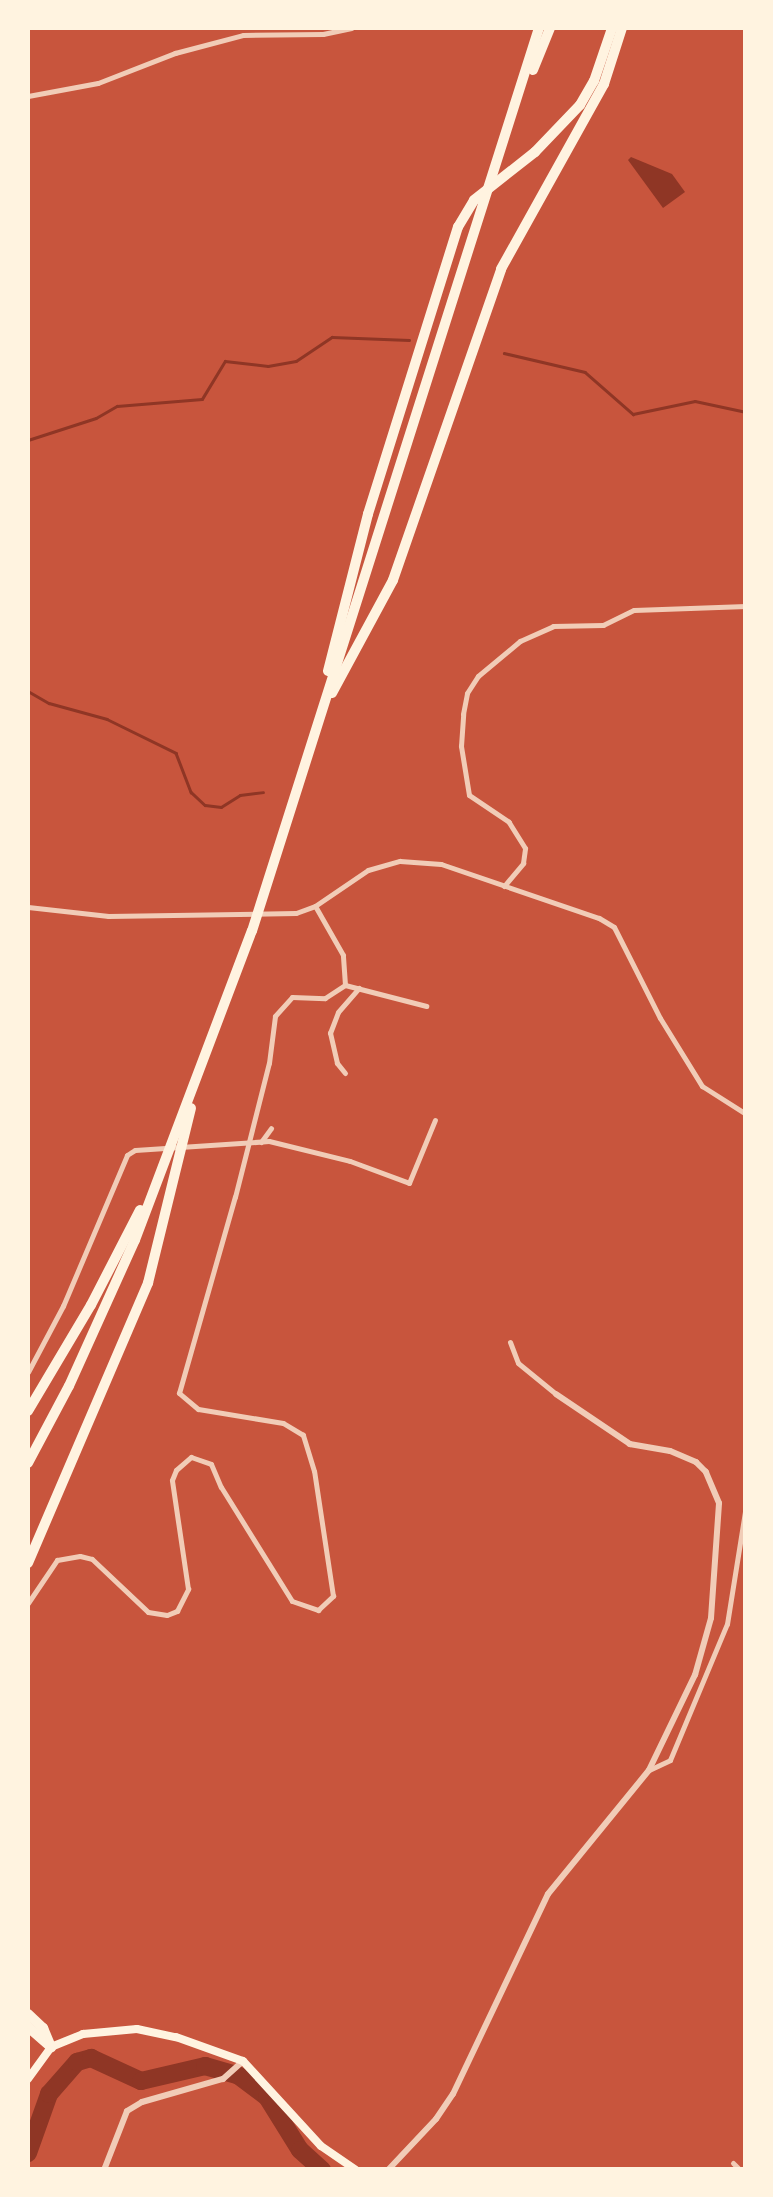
<!DOCTYPE html>
<style>
body{margin:0}
#map{position:relative;width:773px;height:2197px;overflow:hidden;background:#c8553d;font-family:"PT Sans Narrow",sans-serif}
div>[style]{position:absolute}
[style*='--x']{left:calc(var(--x)*1px);top:calc(var(--y)*1px);width:calc(var(--w)*1px);rotate:calc(var(--a)*1deg)}
.water>*{inset:0;background:#8f3625}
.stream>*{height:2.5px;margin:-1.25px;padding:0 1.25px;transform-origin:1.25px;border-radius:1.25px;background:#8f3625}
.river>*{height:18px;margin:-9px;padding:0 9px;transform-origin:9px;border-radius:9px;background:#8f3625}
.minor>*{height:5px;margin:-2.5px;padding:0 2.5px;transform-origin:2.5px;border-radius:2.5px;background:#f1ccb7}
.tertiary>*{height:6px;margin:-3px;padding:0 3px;transform-origin:3px;border-radius:3px;background:#f1ccb7}
.secondary>*{height:8px;margin:-4px;padding:0 4px;transform-origin:4px;border-radius:4px;background:#fff3e0}
.motorway>*{height:10px;margin:-5px;padding:0 5px;transform-origin:5px;border-radius:5px;background:#fff3e0}
span{translate:-50% -50%;white-space:nowrap;text-align:center;line-height:1.15;-webkit-text-stroke:10px #fff3e0;paint-order:stroke}
.frame{position:absolute;inset:0;border:30px solid #fff3e0;pointer-events:none}
</style>
<div id="map">
<div class="water">
<i style="clip-path:polygon(631px 157px,672px 174px,685px 192px,663px 208px,628px 160px)"></i>
</div>
<div class="stream">
<i style="--x:504;--y:353;--w:83;--a:13.2"></i>
<i style="--x:585;--y:372;--w:64;--a:41.2"></i>
<i style="--x:633;--y:414;--w:63;--a:-11.8"></i>
<i style="--x:695;--y:401;--w:52;--a:12.2"></i>
<i style="--x:28;--y:440;--w:71;--a:-17.9"></i>
<i style="--x:96;--y:418;--w:24;--a:-30"></i>
<i style="--x:117;--y:406;--w:85;--a:-4.7"></i>
<i style="--x:202;--y:399;--w:44;--a:-58.8"></i>
<i style="--x:225;--y:361;--w:43;--a:6.6"></i>
<i style="--x:268;--y:366;--w:28;--a:-10"></i>
<i style="--x:296;--y:361;--w:43;--a:-33.7"></i>
<i style="--x:332;--y:337;--w:77;--a:2.2"></i>
<i style="--x:28;--y:691;--w:24;--a:30"></i>
<i style="--x:49;--y:703;--w:60;--a:15.4"></i>
<i style="--x:107;--y:719;--w:77;--a:26.2"></i>
<i style="--x:176;--y:753;--w:42;--a:69"></i>
<i style="--x:191;--y:792;--w:19;--a:43"></i>
<i style="--x:205;--y:805;--w:16;--a:7"></i>
<i style="--x:221;--y:807;--w:22;--a:-32"></i>
<i style="--x:240;--y:795;--w:23;--a:-7"></i>
</div>
<div class="river">
<i style="--x:28;--y:2153;--w:63;--a:-70.4"></i>
<i style="--x:49;--y:2094;--w:43;--a:-48.8"></i>
<i style="--x:77;--y:2062;--w:15;--a:-16"></i>
<i style="--x:91;--y:2058;--w:55;--a:24.7"></i>
<i style="--x:141;--y:2081;--w:66;--a:-13.2"></i>
<i style="--x:205;--y:2066;--w:35;--a:16"></i>
<i style="--x:239;--y:2076;--w:35;--a:37"></i>
<i style="--x:267;--y:2097;--w:62;--a:58.1"></i>
<i style="--x:300;--y:2150;--w:30;--a:42"></i>
</div>
<div class="minor">
<i style="--x:28;--y:96;--w:71;--a:-10.5"></i>
<i style="--x:98;--y:83;--w:83;--a:-21.3"></i>
<i style="--x:175;--y:53;--w:70;--a:-14.8"></i>
<i style="--x:243;--y:35;--w:80;--a:-0.7"></i>
<i style="--x:323;--y:34;--w:29;--a:-12"></i>
<i style="--x:504;--y:886;--w:30;--a:-50"></i>
<i style="--x:523;--y:863;--w:15;--a:-82"></i>
<i style="--x:525;--y:848;--w:31;--a:-122"></i>
<i style="--x:509;--y:822;--w:48;--a:-146"></i>
<i style="--x:469;--y:795;--w:50;--a:-99.3"></i>
<i style="--x:461;--y:746;--w:32;--a:-86"></i>
<i style="--x:463;--y:714;--w:21;--a:-79"></i>
<i style="--x:467;--y:693;--w:20;--a:-57"></i>
<i style="--x:478;--y:676;--w:55;--a:-39.8"></i>
<i style="--x:520;--y:641;--w:36;--a:-24"></i>
<i style="--x:553;--y:626;--w:50;--a:-1.1"></i>
<i style="--x:603;--y:625;--w:34;--a:-26"></i>
<i style="--x:634;--y:610;--w:112;--a:-2"></i>
<i style="--x:28;--y:907;--w:81;--a:6.4"></i>
<i style="--x:108;--y:916;--w:188;--a:-0.9"></i>
<i style="--x:296;--y:913;--w:20;--a:-20"></i>
<i style="--x:315;--y:906;--w:64;--a:-34.2"></i>
<i style="--x:368;--y:870;--w:33;--a:-16"></i>
<i style="--x:400;--y:861;--w:41;--a:4.2"></i>
<i style="--x:441;--y:864;--w:167;--a:18.9"></i>
<i style="--x:599;--y:918;--w:17;--a:31"></i>
<i style="--x:614;--y:927;--w:102;--a:63.2"></i>
<i style="--x:660;--y:1018;--w:80;--a:58.3"></i>
<i style="--x:702;--y:1086;--w:52;--a:32.5"></i>
<i style="--x:345;--y:985;--w:84;--a:14.5"></i>
<i style="--x:345;--y:1073;--w:13;--a:-129"></i>
<i style="--x:337;--y:1063;--w:31;--a:-103"></i>
<i style="--x:330;--y:1033;--w:22;--a:-69"></i>
<i style="--x:338;--y:1012;--w:32;--a:-49"></i>
<i style="--x:261;--y:1142;--w:17;--a:-54"></i>
<i style="--x:510;--y:1342;--w:22;--a:69"></i>
<i style="--x:518;--y:1363;--w:49;--a:39.2"></i>
<i style="--x:28;--y:1372;--w:75;--a:-62.1"></i>
<i style="--x:63;--y:1306;--w:164;--a:-67"></i>
<i style="--x:127;--y:1155;--w:9;--a:-32"></i>
<i style="--x:135;--y:1150;--w:134;--a:-3.8"></i>
<i style="--x:269;--y:1141;--w:83;--a:13.9"></i>
<i style="--x:350;--y:1161;--w:63;--a:20.4"></i>
<i style="--x:409;--y:1183;--w:68;--a:-67.6"></i>
<i style="--x:28;--y:1603;--w:52;--a:-56"></i>
<i style="--x:57;--y:1560;--w:23;--a:-10"></i>
<i style="--x:80;--y:1556;--w:12;--a:14"></i>
<i style="--x:92;--y:1559;--w:77;--a:43.4"></i>
<i style="--x:148;--y:1612;--w:19;--a:9"></i>
<i style="--x:167;--y:1615;--w:11;--a:-22"></i>
<i style="--x:177;--y:1611;--w:25;--a:-63"></i>
<i style="--x:188;--y:1589;--w:110;--a:-98.4"></i>
<i style="--x:172;--y:1480;--w:11;--a:-68"></i>
<i style="--x:176;--y:1470;--w:20;--a:-41"></i>
<i style="--x:191;--y:1457;--w:21;--a:19"></i>
<i style="--x:211;--y:1464;--w:25;--a:67"></i>
<i style="--x:221;--y:1487;--w:134;--a:58.1"></i>
<i style="--x:292;--y:1601;--w:28;--a:19"></i>
<i style="--x:318;--y:1610;--w:21;--a:-43"></i>
<i style="--x:333;--y:1596;--w:126;--a:-98.6"></i>
<i style="--x:314;--y:1471;--w:38;--a:-107"></i>
<i style="--x:303;--y:1435;--w:23;--a:-149"></i>
<i style="--x:283;--y:1423;--w:86;--a:-170.6"></i>
<i style="--x:198;--y:1409;--w:25;--a:-140"></i>
<i style="--x:179;--y:1393;--w:204;--a:-74.1"></i>
<i style="--x:235;--y:1197;--w:138;--a:-75.8"></i>
<i style="--x:269;--y:1063;--w:47;--a:-82.7"></i>
<i style="--x:275;--y:1016;--w:25;--a:-48"></i>
<i style="--x:292;--y:997;--w:33;--a:2"></i>
<i style="--x:325;--y:998;--w:24;--a:-33"></i>
<i style="--x:345;--y:985;--w:30;--a:-94"></i>
<i style="--x:343;--y:955;--w:56;--a:-119.7"></i>
<i style="--x:649;--y:1770;--w:23;--a:-25"></i>
<i style="--x:670;--y:1760;--w:147;--a:-67.3"></i>
<i style="--x:727;--y:1624;--w:120;--a:-80.9"></i>
<i style="--x:733;--y:2163;--w:10;--a:45"></i>
</div>
<div class="tertiary">
<i style="--x:104;--y:2170;--w:63;--a:-68.7"></i>
<i style="--x:127;--y:2111;--w:17;--a:-31"></i>
<i style="--x:142;--y:2102;--w:84;--a:-15.9"></i>
<i style="--x:223;--y:2079;--w:27;--a:-42"></i>
<i style="--x:388;--y:2170;--w:70;--a:-46.7"></i>
<i style="--x:436;--y:2119;--w:30;--a:-56"></i>
<i style="--x:453;--y:2094;--w:221;--a:-64.6"></i>
<i style="--x:548;--y:1894;--w:160;--a:-50.8"></i>
<i style="--x:649;--y:1770;--w:106;--a:-64.2"></i>
<i style="--x:695;--y:1675;--w:59;--a:-74.3"></i>
<i style="--x:711;--y:1618;--w:115;--a:-86"></i>
<i style="--x:719;--y:1503;--w:34;--a:-113"></i>
<i style="--x:706;--y:1472;--w:14;--a:-135"></i>
<i style="--x:696;--y:1462;--w:28;--a:-157"></i>
<i style="--x:670;--y:1451;--w:41;--a:-170.1"></i>
<i style="--x:630;--y:1444;--w:89;--a:-146"></i>
</div>
<div class="secondary">
<i style="--x:28;--y:2079;--w:39;--a:-54"></i>
<i style="--x:51;--y:2047;--w:35;--a:-22"></i>
<i style="--x:83;--y:2034;--w:54;--a:-5.3"></i>
<i style="--x:137;--y:2029;--w:40;--a:12"></i>
<i style="--x:176;--y:2037;--w:71;--a:19.7"></i>
<i style="--x:243;--y:2061;--w:115;--a:47.5"></i>
<i style="--x:321;--y:2146;--w:42;--a:34.4"></i>
</div>
<div class="motorway">
<i style="--x:533;--y:70;--w:45;--a:-68"></i>
<i style="--x:328;--y:671;--w:162;--a:-75.7"></i>
<i style="--x:368;--y:514;--w:301;--a:-72.6"></i>
<i style="--x:458;--y:227;--w:31;--a:-59"></i>
<i style="--x:474;--y:200;--w:78;--a:-38.2"></i>
<i style="--x:535;--y:152;--w:65;--a:-46.2"></i>
<i style="--x:580;--y:105;--w:28;--a:-60"></i>
<i style="--x:594;--y:81;--w:56;--a:-71.2"></i>
<i style="--x:332;--y:693;--w:128;--a:-61.6"></i>
<i style="--x:393;--y:580;--w:329;--a:-70.8"></i>
<i style="--x:501;--y:269;--w:212;--a:-60.9"></i>
<i style="--x:604;--y:84;--w:59;--a:-72.2"></i>
<i style="--x:28;--y:1411;--w:123;--a:-59.3"></i>
<i style="--x:91;--y:1305;--w:107;--a:-62.7"></i>
<i style="--x:28;--y:1463;--w:87;--a:-62"></i>
<i style="--x:69;--y:1386;--w:160;--a:-65.7"></i>
<i style="--x:135;--y:1240;--w:330;--a:-69.3"></i>
<i style="--x:252;--y:931;--w:948;--a:-72.37"></i>
<i style="--x:28;--y:1563;--w:305;--a:-66.8"></i>
<i style="--x:148;--y:1283;--w:180;--a:-76.2"></i>
<i style="--x:28;--y:2014;--w:21;--a:43"></i>
<i style="--x:43;--y:2028;--w:21;--a:67"></i>
<i style="--x:28;--y:2027;--w:30;--a:41"></i>
</div>
<div class="frame"></div>
</div>
